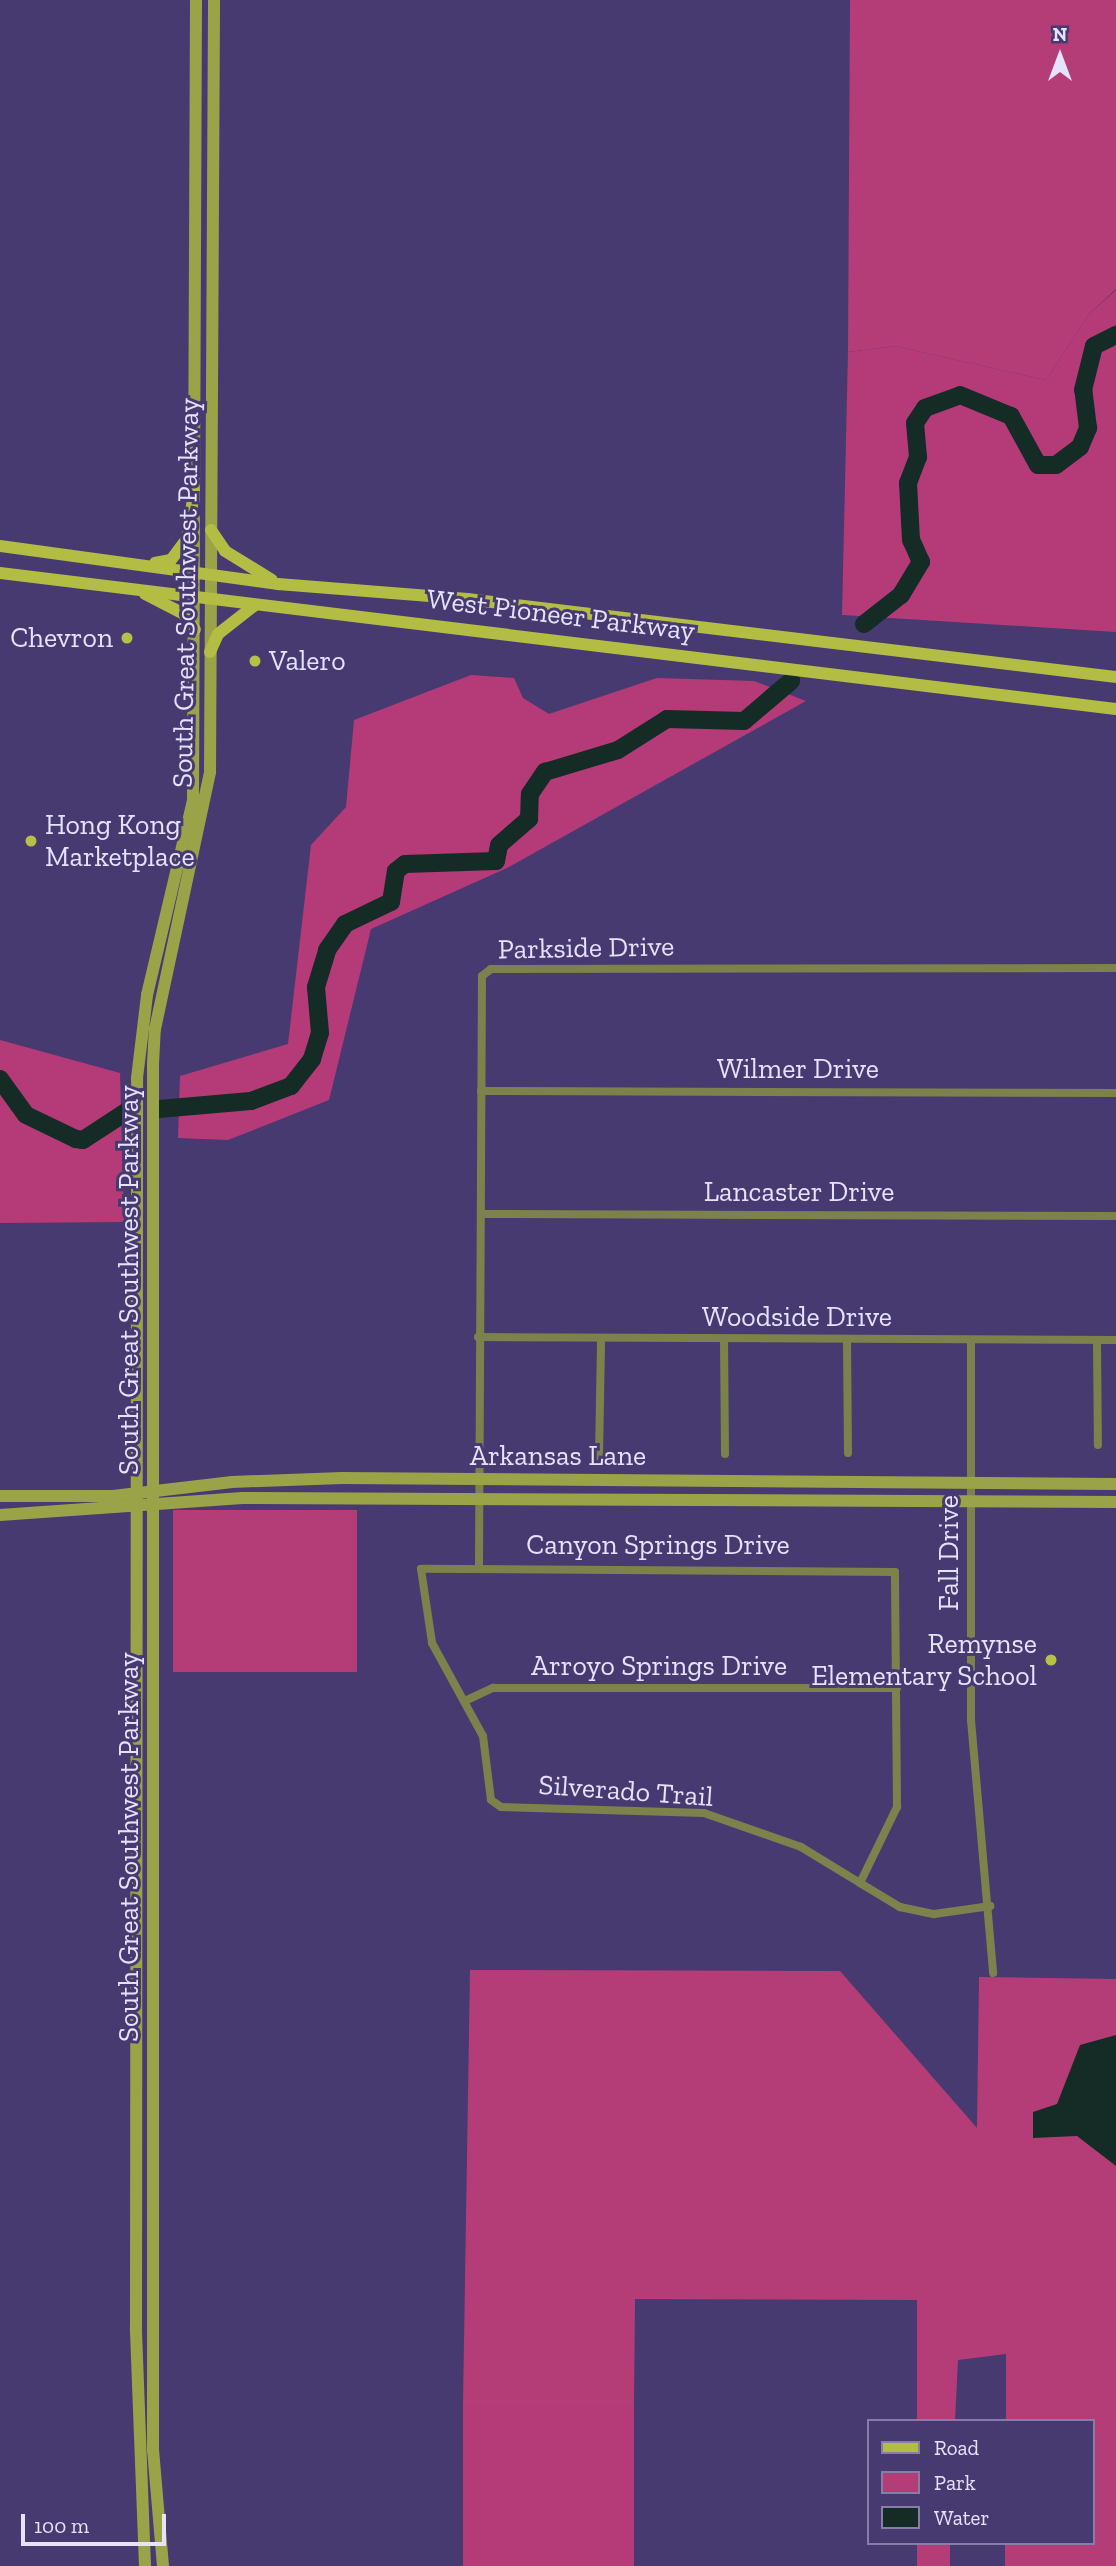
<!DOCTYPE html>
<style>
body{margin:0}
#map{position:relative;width:1116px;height:2566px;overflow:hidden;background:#473a71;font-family:"Zilla Slab",serif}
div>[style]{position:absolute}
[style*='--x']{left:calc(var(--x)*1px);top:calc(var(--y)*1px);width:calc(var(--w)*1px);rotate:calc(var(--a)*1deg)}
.green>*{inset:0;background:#b43d78;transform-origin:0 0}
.forest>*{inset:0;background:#b53b78;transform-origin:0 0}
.water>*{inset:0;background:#142c25}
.river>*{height:18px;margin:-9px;padding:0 9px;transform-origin:9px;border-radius:9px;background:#142c25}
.minor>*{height:8px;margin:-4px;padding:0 4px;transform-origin:4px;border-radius:4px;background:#7c824c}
.secondary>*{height:12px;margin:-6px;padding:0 6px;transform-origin:6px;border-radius:6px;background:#9ba349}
.primary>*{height:12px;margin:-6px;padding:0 6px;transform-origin:6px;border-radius:6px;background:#b3bc43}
.dots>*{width:19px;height:19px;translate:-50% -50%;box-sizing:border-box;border:4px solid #473a71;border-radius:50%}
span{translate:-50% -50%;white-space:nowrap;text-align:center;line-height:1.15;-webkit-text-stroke:6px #473a71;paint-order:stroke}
.street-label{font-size:28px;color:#e6e1fc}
.poi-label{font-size:28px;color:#e6e1fc}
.right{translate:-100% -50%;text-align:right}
.left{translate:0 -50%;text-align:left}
.legend{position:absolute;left:867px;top:2419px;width:228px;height:126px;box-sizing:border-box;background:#473a71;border:2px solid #877da9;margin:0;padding:9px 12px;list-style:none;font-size:21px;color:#e6e1fc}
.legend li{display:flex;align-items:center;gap:14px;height:35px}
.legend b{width:35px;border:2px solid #877da9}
.north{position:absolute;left:1025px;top:21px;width:70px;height:70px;-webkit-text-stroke:5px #473a71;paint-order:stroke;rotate:0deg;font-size:19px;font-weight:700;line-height:28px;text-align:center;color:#e6e1fc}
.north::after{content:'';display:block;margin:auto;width:24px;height:32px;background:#e6e1fc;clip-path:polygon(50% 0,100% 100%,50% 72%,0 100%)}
.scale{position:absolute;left:21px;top:2514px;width:145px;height:32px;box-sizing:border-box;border:4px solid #e6e1fc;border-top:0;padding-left:9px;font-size:21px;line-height:24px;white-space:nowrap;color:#e6e1fc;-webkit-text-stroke:5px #473a71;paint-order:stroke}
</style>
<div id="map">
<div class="green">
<i style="clip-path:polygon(850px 0,1116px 0,1116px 289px,1089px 314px,1046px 380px,895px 346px,848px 352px)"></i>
<i style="left:357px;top:1510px;width:162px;height:184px;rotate:90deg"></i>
<i style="clip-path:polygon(470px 1970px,840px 1971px,977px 2128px,979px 1977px,1116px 1979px,1116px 2566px,1005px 2566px,1005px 2543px,1093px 2543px,1093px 2421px,1006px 2421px,1006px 2354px,958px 2360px,955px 2421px,917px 2421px,917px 2300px,635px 2299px,634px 2404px,463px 2404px)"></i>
<i style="left:917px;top:2543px;width:33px;height:23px"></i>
</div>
<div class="forest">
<i style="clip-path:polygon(1116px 290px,1116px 632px,842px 615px,848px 352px,895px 346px,1046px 380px,1089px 314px)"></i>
<i style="clip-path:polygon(471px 675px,514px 678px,523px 698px,549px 714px,657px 678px,754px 681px,806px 701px,507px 868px,371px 929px,329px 1100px,228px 1140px,178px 1138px,180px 1076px,288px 1044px,311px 845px,346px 807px,354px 720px)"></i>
<i style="clip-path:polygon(0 1040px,120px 1073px,124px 1222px,0 1223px)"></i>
<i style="left:463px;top:2404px;width:171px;height:162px"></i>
</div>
<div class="water">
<i style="clip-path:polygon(1116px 2035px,1116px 2166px,1077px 2136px,1033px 2138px,1033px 2112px,1057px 2104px,1080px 2045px)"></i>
</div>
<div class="river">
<i style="--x:864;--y:624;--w:47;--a:-38.1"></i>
<i style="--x:901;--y:595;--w:39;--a:-59"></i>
<i style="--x:921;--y:562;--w:24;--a:-114"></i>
<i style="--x:911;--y:540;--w:57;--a:-93"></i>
<i style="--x:908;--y:483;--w:28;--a:-69"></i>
<i style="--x:918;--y:457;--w:34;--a:-95"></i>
<i style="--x:915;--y:423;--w:18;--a:-56"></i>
<i style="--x:925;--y:408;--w:37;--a:-20"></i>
<i style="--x:960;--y:395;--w:55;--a:22.4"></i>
<i style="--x:1011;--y:416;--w:56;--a:61.1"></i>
<i style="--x:1038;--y:465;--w:18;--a:0"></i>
<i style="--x:1056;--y:465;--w:30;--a:-37"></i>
<i style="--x:1080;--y:447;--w:21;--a:-67"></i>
<i style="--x:1088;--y:428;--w:38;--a:-97"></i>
<i style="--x:1083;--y:390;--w:45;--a:-76"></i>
<i style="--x:1094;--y:346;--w:25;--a:-27"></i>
<i style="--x:0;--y:1079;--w:44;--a:54.2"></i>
<i style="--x:26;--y:1115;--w:55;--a:25.6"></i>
<i style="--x:76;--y:1139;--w:7;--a:8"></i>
<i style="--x:83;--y:1140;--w:51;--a:-33.1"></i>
<i style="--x:159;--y:1109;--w:92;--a:-5"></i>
<i style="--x:251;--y:1101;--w:43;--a:-20.6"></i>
<i style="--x:291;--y:1086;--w:34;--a:-52"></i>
<i style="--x:312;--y:1059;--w:27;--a:-73"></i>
<i style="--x:320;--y:1033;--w:46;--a:-95"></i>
<i style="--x:316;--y:987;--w:39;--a:-73"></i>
<i style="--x:327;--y:950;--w:32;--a:-55"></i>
<i style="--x:345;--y:924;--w:51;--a:-25.6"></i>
<i style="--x:391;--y:902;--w:31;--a:-81"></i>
<i style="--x:396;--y:871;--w:11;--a:-38"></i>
<i style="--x:405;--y:864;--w:91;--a:-1.9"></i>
<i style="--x:496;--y:861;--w:16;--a:-79"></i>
<i style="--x:499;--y:845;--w:40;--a:-41"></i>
<i style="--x:529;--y:819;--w:25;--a:-88"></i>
<i style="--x:530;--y:794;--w:27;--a:-56"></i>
<i style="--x:545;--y:772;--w:76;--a:-16.8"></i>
<i style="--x:618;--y:750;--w:58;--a:-32.3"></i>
<i style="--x:667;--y:719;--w:77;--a:1.5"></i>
<i style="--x:744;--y:721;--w:62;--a:-40.4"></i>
</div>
<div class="minor">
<i style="--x:481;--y:1091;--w:635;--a:0.18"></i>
<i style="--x:482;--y:1214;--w:634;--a:0.18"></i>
<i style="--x:478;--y:1337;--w:638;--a:0.27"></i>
<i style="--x:724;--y:1339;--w:115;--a:89.5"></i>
<i style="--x:847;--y:1340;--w:113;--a:89.5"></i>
<i style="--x:1097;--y:1340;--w:105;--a:89.5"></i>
<i style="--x:971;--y:1341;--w:379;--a:90"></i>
<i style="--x:971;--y:1720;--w:254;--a:85"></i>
<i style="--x:599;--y:1457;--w:119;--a:-89"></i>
<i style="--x:479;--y:1568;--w:592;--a:-89.71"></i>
<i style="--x:482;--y:976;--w:11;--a:-38"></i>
<i style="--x:491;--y:969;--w:625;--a:-0.09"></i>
<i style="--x:467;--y:1700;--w:29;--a:-25"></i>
<i style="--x:493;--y:1688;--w:404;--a:0"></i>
<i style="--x:860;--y:1883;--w:85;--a:-64"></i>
<i style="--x:897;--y:1807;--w:235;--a:-90.5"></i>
<i style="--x:895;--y:1572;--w:474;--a:-179.6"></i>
<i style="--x:421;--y:1569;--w:75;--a:81.5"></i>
<i style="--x:432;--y:1643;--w:106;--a:61.3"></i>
<i style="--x:483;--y:1736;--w:64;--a:82.9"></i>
<i style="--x:491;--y:1800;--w:12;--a:35"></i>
<i style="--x:501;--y:1807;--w:203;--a:1.7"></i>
<i style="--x:704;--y:1813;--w:103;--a:19.3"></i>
<i style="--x:801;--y:1847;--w:69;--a:31.4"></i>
<i style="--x:860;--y:1883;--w:47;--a:31"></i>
<i style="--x:900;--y:1907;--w:35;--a:12"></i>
<i style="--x:934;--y:1914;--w:57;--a:-8.1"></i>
</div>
<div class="secondary">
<i style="--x:194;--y:500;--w:500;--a:-89.77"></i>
<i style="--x:0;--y:1496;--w:113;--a:0"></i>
<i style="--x:113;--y:1496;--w:120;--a:-6.7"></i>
<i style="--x:232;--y:1482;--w:110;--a:-2.1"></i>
<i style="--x:342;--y:1478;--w:774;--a:0.44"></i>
<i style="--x:0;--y:1515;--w:243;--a:-4"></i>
<i style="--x:242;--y:1498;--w:874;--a:0.26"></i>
<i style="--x:145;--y:2566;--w:239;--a:-92.2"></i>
<i style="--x:136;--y:2327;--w:1249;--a:-89.95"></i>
<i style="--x:137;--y:1078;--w:84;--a:-83.1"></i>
<i style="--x:147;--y:995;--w:200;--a:-76.7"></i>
<i style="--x:193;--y:800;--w:282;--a:-89.8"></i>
<i style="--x:163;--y:2566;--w:116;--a:-94.9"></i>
<i style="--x:153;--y:2450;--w:1386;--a:-90"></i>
<i style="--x:153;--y:1064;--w:35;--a:-87"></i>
<i style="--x:155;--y:1029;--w:263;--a:-77.9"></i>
<i style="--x:210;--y:772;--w:772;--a:-89.7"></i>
</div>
<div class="primary">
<i style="--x:211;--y:530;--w:25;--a:56"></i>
<i style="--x:225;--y:551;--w:55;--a:31.7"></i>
<i style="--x:0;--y:546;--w:281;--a:7.8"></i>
<i style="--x:278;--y:584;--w:190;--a:4.5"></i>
<i style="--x:467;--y:599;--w:654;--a:6.85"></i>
<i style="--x:155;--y:563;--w:16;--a:-11"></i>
<i style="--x:171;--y:560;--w:26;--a:-53"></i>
<i style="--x:187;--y:539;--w:48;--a:-81.5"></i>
<i style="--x:0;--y:573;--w:1124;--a:6.95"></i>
<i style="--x:145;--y:594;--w:44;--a:27.1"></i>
<i style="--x:184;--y:614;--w:19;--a:55"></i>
<i style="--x:210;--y:652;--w:20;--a:-66"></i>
<i style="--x:218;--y:634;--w:47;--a:-38.1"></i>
</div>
<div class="dots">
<i style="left:127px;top:638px;background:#b8c147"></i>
<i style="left:255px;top:661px;background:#b8c147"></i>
<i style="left:31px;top:841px;background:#b8c147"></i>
<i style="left:1051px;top:1660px;background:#b8c147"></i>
</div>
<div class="street-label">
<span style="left:186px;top:593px;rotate:-89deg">South Great Southwest Parkway</span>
<span style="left:561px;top:615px;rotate:7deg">West Pioneer Parkway</span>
<span style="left:586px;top:948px;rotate:-1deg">Parkside Drive</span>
<span style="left:798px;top:1069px">Wilmer Drive</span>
<span style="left:799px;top:1192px">Lancaster Drive</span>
<span style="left:129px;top:1280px;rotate:-90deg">South Great Southwest Parkway</span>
<span style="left:797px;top:1317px">Woodside Drive</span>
<span style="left:558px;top:1456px">Arkansas Lane</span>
<span style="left:658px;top:1545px">Canyon Springs Drive</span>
<span style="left:949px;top:1553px;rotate:-90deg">Fall Drive</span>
<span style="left:659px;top:1666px">Arroyo Springs Drive</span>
<span style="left:626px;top:1791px;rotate:4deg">Silverado Trail</span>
<span style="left:129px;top:1847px;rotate:-90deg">South Great Southwest Parkway</span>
</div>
<div class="poi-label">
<span class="right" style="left:113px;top:638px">Chevron</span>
<span class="left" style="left:269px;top:661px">Valero</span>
<span class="left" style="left:45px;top:841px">Hong Kong<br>Marketplace</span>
<span class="right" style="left:1037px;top:1660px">Remynse<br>Elementary School</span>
</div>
<ul class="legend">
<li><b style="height:9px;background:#b3bc43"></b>Road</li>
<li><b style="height:19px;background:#b43d78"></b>Park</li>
<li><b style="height:19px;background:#142c25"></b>Water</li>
</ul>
<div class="north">N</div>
<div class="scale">100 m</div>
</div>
